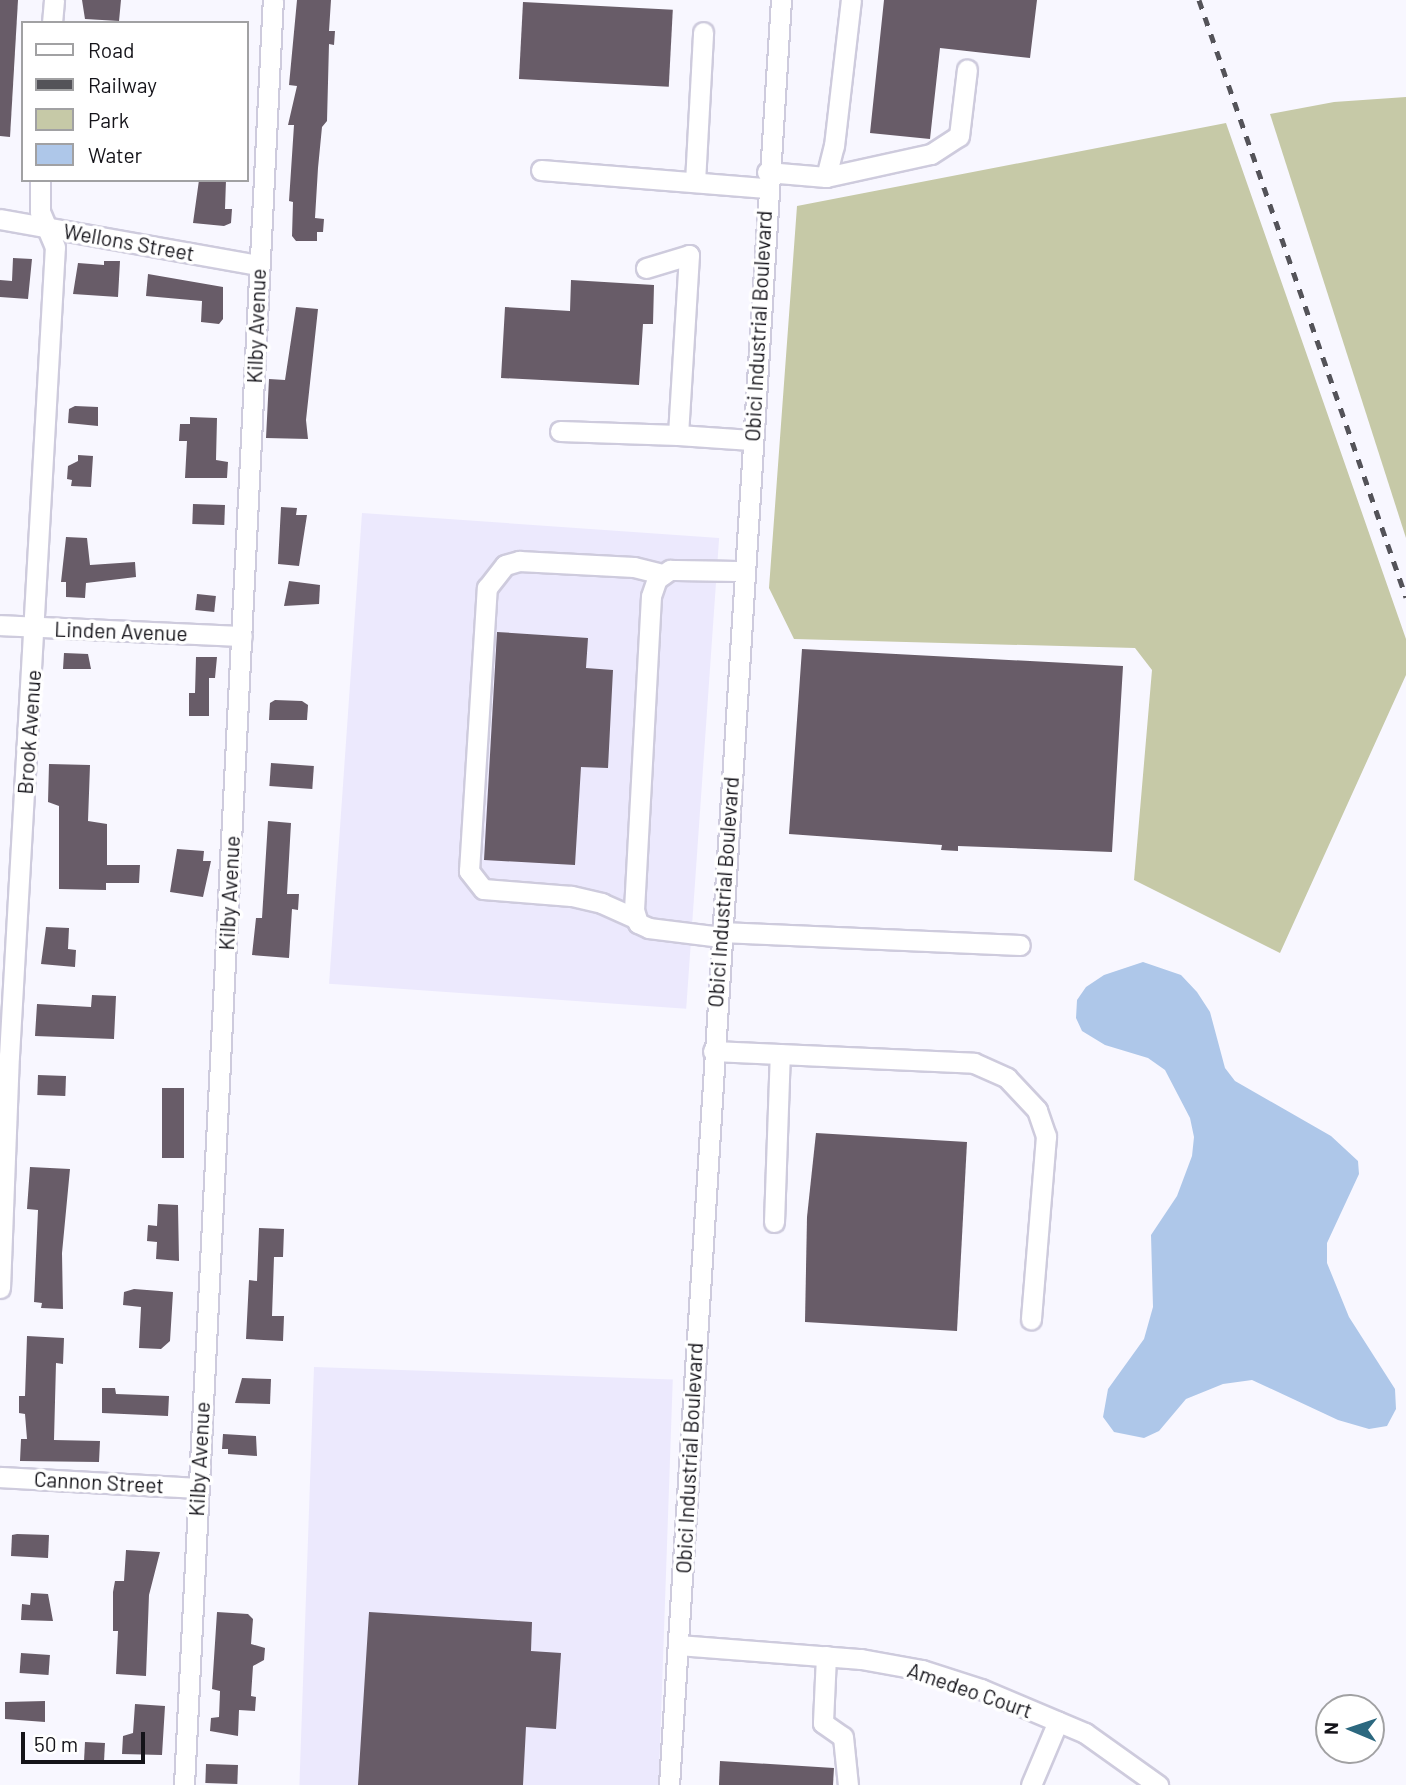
<!DOCTYPE html>
<style>
body{margin:0}
#map{position:relative;width:1406px;height:1785px;overflow:hidden;background:#f8f7ff;font-family:Barlow,sans-serif}
div>[style]{position:absolute}
[style*='--x']{left:calc(var(--x)*1px);top:calc(var(--y)*1px);width:calc(var(--w)*1px);rotate:calc(var(--a)*1deg)}
.built>*{inset:0;background:#ece9fd;transform-origin:0 0}
.green>*{inset:0;background:#c6c9a7}
.water>*{inset:0;background:#aec7e9}
.building>*{inset:0;background:#685c68;transform-origin:0 0}
.roads{filter:drop-shadow(2px 0 #cecbdd) drop-shadow(-2px 0 #cecbdd) drop-shadow(0 2px #cecbdd) drop-shadow(0 -2px #cecbdd)}
.minor>*{height:19px;margin:-9.5px;padding:0 9.5px;transform-origin:9.5px;border-radius:9.5px;background:#fff}
.rail>*{height:5px;margin-top:-2.5px;transform-origin:0;background:repeating-linear-gradient(90deg,#545359 0 9px,transparent 0 18px)}
span{translate:-50% -50%;white-space:nowrap;text-align:center;line-height:1.15;-webkit-text-stroke:7px #fff;paint-order:stroke}
.street-label{font-size:21px;color:#141319}
.legend{position:absolute;left:21px;top:21px;width:228px;height:161px;box-sizing:border-box;background:#fff;border:2px solid #a1a1a3;margin:0;padding:9px 12px;list-style:none;font-size:21px;color:#141319}
.legend li{display:flex;align-items:center;gap:14px;height:35px}
.legend b{width:35px;border:2px solid #a1a1a3}
.north{position:absolute;left:1315px;top:1694px;width:70px;height:70px;box-sizing:border-box;background:#fff;border:2px solid #a1a1a3;border-radius:50%;rotate:272deg;font-size:19px;font-weight:700;line-height:28px;text-align:center;color:#141319}
.north::after{content:'';display:block;margin:auto;width:24px;height:32px;background:#2c687f;clip-path:polygon(50% 0,100% 100%,50% 72%,0 100%)}
.scale{position:absolute;left:21px;top:1732px;width:124px;height:32px;box-sizing:border-box;border:4px solid #141319;border-top:0;padding-left:9px;font-size:21px;line-height:24px;white-space:nowrap;color:#141319;-webkit-text-stroke:5px #fff;paint-order:stroke}
</style>
<div id="map">
<div class="built">
<i style="left:362px;top:513px;width:358px;height:472px;rotate:4deg"></i>
<i style="left:314px;top:1367px;width:359px;height:419px;rotate:2deg"></i>
</div>
<div class="green">
<i style="clip-path:polygon(1406px 97px,1406px 538px,1270px 114px,1334px 102px)"></i>
<i style="clip-path:polygon(1226px 123px,1406px 639px,1406px 675px,1280px 953px,1134px 880px,1152px 670px,1135px 648px,794px 639px,769px 588px,797px 206px)"></i>
</div>
<div class="water">
<i style="clip-path:polygon(1143px 962px,1181px 975px,1197px 992px,1210px 1012px,1225px 1068px,1235px 1081px,1331px 1136px,1358px 1161px,1359px 1174px,1327px 1243px,1327px 1263px,1349px 1317px,1395px 1389px,1396px 1409px,1387px 1426px,1369px 1429px,1338px 1420px,1252px 1380px,1223px 1384px,1186px 1399px,1159px 1431px,1144px 1438px,1114px 1432px,1103px 1417px,1108px 1389px,1144px 1339px,1153px 1307px,1151px 1235px,1177px 1196px,1192px 1156px,1194px 1137px,1190px 1118px,1165px 1070px,1148px 1058px,1105px 1045px,1082px 1031px,1076px 1018px,1077px 1000px,1086px 987px,1104px 975px)"></i>
</div>
<div class="building">
<i style="clip-path:polygon(0 0,18px 0,10px 137px,0 136px)"></i>
<i style="clip-path:polygon(82px 0,121px 0,119px 21px,85px 19px)"></i>
<i style="clip-path:polygon(297px 0,331px 0,329px 31px,335px 31px,334px 45px,329px 44px,327px 121px,322px 127px,318px 168px,315px 218px,324px 219px,323px 232px,317px 232px,317px 241px,296px 241px,292px 236px,293px 202px,289px 201px,294px 125px,288px 125px,297px 86px,289px 85px)"></i>
<i style="clip-path:polygon(884px 0,1037px 0,1030px 58px,940px 48px,930px 139px,870px 133px)"></i>
<i style="left:523px;top:2px;width:150px;height:77px;rotate:3deg"></i>
<i style="clip-path:polygon(199px 180px,226px 180px,225px 209px,232px 209px,231px 223px,224px 226px,193px 223px)"></i>
<i style="clip-path:polygon(13px 258px,32px 259px,28px 299px,0 297px,0 280px,12px 281px)"></i>
<i style="clip-path:polygon(104px 261px,120px 261px,118px 297px,73px 294px,78px 263px,104px 265px)"></i>
<i style="clip-path:polygon(148px 274px,223px 287px,223px 319px,219px 324px,201px 322px,202px 301px,146px 296px)"></i>
<i style="clip-path:polygon(571px 280px,654px 285px,653px 324px,643px 324px,639px 385px,501px 378px,505px 307px,570px 311px)"></i>
<i style="clip-path:polygon(296px 307px,318px 309px,306px 420px,308px 439px,266px 438px,269px 379px,285px 380px)"></i>
<i style="clip-path:polygon(75px 406px,98px 407px,98px 426px,68px 423px,69px 409px)"></i>
<i style="clip-path:polygon(190px 417px,217px 418px,216px 460px,228px 462px,227px 478px,185px 478px,187px 441px,179px 441px,180px 424px,190px 424px)"></i>
<i style="clip-path:polygon(78px 455px,93px 456px,91px 487px,71px 486px,72px 480px,67px 479px,68px 466px,78px 461px)"></i>
<i style="left:193px;top:504px;width:32px;height:20px;rotate:2deg"></i>
<i style="clip-path:polygon(281px 507px,297px 508px,296px 515px,307px 515px,299px 566px,278px 564px)"></i>
<i style="clip-path:polygon(66px 537px,87px 538px,90px 565px,135px 562px,136px 577px,86px 583px,85px 598px,66px 597px,66px 582px,61px 582px)"></i>
<i style="clip-path:polygon(289px 581px,320px 585px,319px 604px,284px 606px)"></i>
<i style="left:197px;top:594px;width:19px;height:16px;rotate:6deg"></i>
<i style="clip-path:polygon(497px 632px,588px 638px,586px 668px,613px 670px,608px 768px,581px 767px,575px 865px,484px 860px)"></i>
<i style="clip-path:polygon(802px 649px,1123px 666px,1112px 852px,958px 846px,958px 851px,941px 850px,942px 845px,789px 834px)"></i>
<i style="clip-path:polygon(64px 653px,88px 654px,91px 669px,63px 669px)"></i>
<i style="clip-path:polygon(196px 657px,217px 657px,215px 678px,209px 678px,209px 716px,189px 716px,189px 693px,195px 693px)"></i>
<i style="clip-path:polygon(275px 700px,302px 701px,308px 705px,307px 720px,269px 720px,270px 703px)"></i>
<i style="left:271px;top:763px;width:43px;height:23px;rotate:4deg"></i>
<i style="clip-path:polygon(49px 764px,90px 765px,88px 821px,107px 824px,107px 865px,140px 865px,139px 883px,106px 883px,106px 890px,59px 889px,59px 806px,48px 802px)"></i>
<i style="clip-path:polygon(268px 821px,291px 823px,287px 894px,299px 894px,298px 910px,292px 909px,289px 958px,252px 955px,256px 918px,262px 918px)"></i>
<i style="clip-path:polygon(177px 849px,204px 851px,203px 861px,211px 861px,203px 897px,170px 892px)"></i>
<i style="clip-path:polygon(46px 927px,69px 928px,68px 949px,76px 950px,75px 967px,41px 964px)"></i>
<i style="clip-path:polygon(92px 995px,116px 996px,114px 1039px,35px 1036px,37px 1004px,91px 1007px)"></i>
<i style="left:38px;top:1075px;width:28px;height:20px;rotate:2deg"></i>
<i style="left:162px;top:1088px;width:22px;height:70px"></i>
<i style="clip-path:polygon(816px 1133px,967px 1142px,957px 1331px,805px 1322px,807px 1217px)"></i>
<i style="clip-path:polygon(30px 1167px,70px 1169px,62px 1253px,63px 1309px,41px 1308px,42px 1303px,34px 1302px,38px 1210px,27px 1209px)"></i>
<i style="clip-path:polygon(158px 1204px,178px 1205px,179px 1261px,156px 1259px,157px 1242px,147px 1241px,148px 1225px,157px 1226px)"></i>
<i style="clip-path:polygon(259px 1228px,284px 1229px,283px 1257px,274px 1257px,272px 1316px,284px 1316px,283px 1341px,246px 1339px,249px 1280px,257px 1281px)"></i>
<i style="clip-path:polygon(134px 1289px,173px 1292px,170px 1341px,161px 1349px,139px 1348px,141px 1307px,123px 1305px,124px 1292px)"></i>
<i style="clip-path:polygon(27px 1336px,64px 1338px,63px 1364px,56px 1363px,54px 1440px,100px 1441px,99px 1462px,20px 1461px,21px 1439px,27px 1439px,25px 1414px,19px 1413px,19px 1396px,25px 1396px)"></i>
<i style="clip-path:polygon(242px 1378px,271px 1379px,270px 1404px,235px 1403px)"></i>
<i style="clip-path:polygon(102px 1388px,115px 1388px,116px 1394px,169px 1396px,168px 1416px,102px 1413px)"></i>
<i style="clip-path:polygon(223px 1434px,256px 1436px,257px 1456px,228px 1454px,228px 1449px,222px 1449px)"></i>
<i style="clip-path:polygon(17px 1534px,49px 1535px,48px 1558px,11px 1556px,12px 1535px)"></i>
<i style="clip-path:polygon(126px 1550px,160px 1552px,149px 1595px,146px 1676px,116px 1674px,118px 1631px,113px 1631px,113px 1592px,115px 1581px,124px 1581px)"></i>
<i style="clip-path:polygon(31px 1593px,48px 1594px,53px 1621px,21px 1620px,22px 1604px,30px 1605px)"></i>
<i style="clip-path:polygon(217px 1612px,248px 1614px,253px 1619px,251px 1644px,265px 1648px,264px 1660px,253px 1666px,251px 1696px,256px 1697px,255px 1711px,239px 1710px,238px 1736px,210px 1731px,211px 1718px,219px 1717px,220px 1691px,212px 1689px)"></i>
<i style="clip-path:polygon(369px 1612px,532px 1622px,531px 1651px,561px 1653px,556px 1729px,526px 1727px,523px 1785px,358px 1785px)"></i>
<i style="left:21px;top:1653px;width:29px;height:20px;rotate:4deg"></i>
<i style="clip-path:polygon(45px 1701px,45px 1722px,5px 1719px,5px 1702px)"></i>
<i style="clip-path:polygon(135px 1704px,165px 1706px,162px 1755px,122px 1754px,123px 1736px,133px 1733px)"></i>
<i style="left:85px;top:1742px;width:20px;height:19px;rotate:3deg"></i>
<i style="clip-path:polygon(720px 1761px,834px 1768px,833px 1785px,719px 1785px)"></i>
<i style="left:206px;top:1764px;width:32px;height:19px;rotate:2deg"></i>
</div>
<div class="roads">
<div class="minor">
<i style="--x:52;--y:23;--w:23;--a:-85"></i>
<i style="--x:541;--y:170;--w:226;--a:4.6"></i>
<i style="--x:767;--y:172;--w:59;--a:4.8"></i>
<i style="--x:826;--y:177;--w:107;--a:-12.4"></i>
<i style="--x:931;--y:154;--w:33;--a:-33"></i>
<i style="--x:959;--y:136;--w:67;--a:-83.2"></i>
<i style="--x:826;--y:177;--w:32;--a:-76"></i>
<i style="--x:834;--y:146;--w:147;--a:-83.4"></i>
<i style="--x:695;--y:182;--w:150;--a:-86.9"></i>
<i style="--x:0;--y:219;--w:263;--a:10.1"></i>
<i style="--x:646;--y:268;--w:45;--a:-16.8"></i>
<i style="--x:689;--y:255;--w:180;--a:93.5"></i>
<i style="--x:678;--y:435;--w:73;--a:3.9"></i>
<i style="--x:560;--y:431;--w:118;--a:1.9"></i>
<i style="--x:0;--y:625;--w:242;--a:2.6"></i>
<i style="--x:635;--y:918;--w:36;--a:-156"></i>
<i style="--x:602;--y:903;--w:32;--a:-167"></i>
<i style="--x:571;--y:896;--w:88;--a:-175.5"></i>
<i style="--x:483;--y:889;--w:23;--a:-128"></i>
<i style="--x:469;--y:871;--w:284;--a:-86.4"></i>
<i style="--x:487;--y:588;--w:29;--a:-52"></i>
<i style="--x:505;--y:565;--w:15;--a:-16"></i>
<i style="--x:519;--y:561;--w:115;--a:3"></i>
<i style="--x:634;--y:567;--w:30;--a:14"></i>
<i style="--x:721;--y:932;--w:299;--a:2.5"></i>
<i style="--x:721;--y:937;--w:73;--a:-172.9"></i>
<i style="--x:649;--y:928;--w:12;--a:-156"></i>
<i style="--x:638;--y:923;--w:14;--a:-107"></i>
<i style="--x:634;--y:910;--w:314;--a:-86.9"></i>
<i style="--x:651;--y:596;--w:18;--a:-71"></i>
<i style="--x:657;--y:579;--w:16;--a:-35"></i>
<i style="--x:670;--y:570;--w:73;--a:0.8"></i>
<i style="--x:713;--y:1051;--w:261;--a:2.6"></i>
<i style="--x:974;--y:1063;--w:36;--a:24"></i>
<i style="--x:1007;--y:1078;--w:44;--a:46.8"></i>
<i style="--x:1037;--y:1110;--w:28;--a:71"></i>
<i style="--x:1046;--y:1136;--w:184;--a:94.7"></i>
<i style="--x:774;--y:1222;--w:168;--a:-88"></i>
<i style="--x:0;--y:1288;--w:232;--a:-87.8"></i>
<i style="--x:9;--y:1056;--w:810;--a:-86.75"></i>
<i style="--x:55;--y:247;--w:38;--a:-113"></i>
<i style="--x:40;--y:212;--w:32;--a:-90"></i>
<i style="--x:0;--y:1477;--w:198;--a:3.2"></i>
<i style="--x:678;--y:1645;--w:184;--a:4.4"></i>
<i style="--x:861;--y:1659;--w:62;--a:10.2"></i>
<i style="--x:922;--y:1670;--w:62;--a:17.9"></i>
<i style="--x:981;--y:1689;--w:113;--a:22.9"></i>
<i style="--x:1085;--y:1733;--w:90;--a:35.5"></i>
<i style="--x:826;--y:1656;--w:67;--a:92.6"></i>
<i style="--x:823;--y:1723;--w:24;--a:35"></i>
<i style="--x:843;--y:1737;--w:48;--a:84.1"></i>
<i style="--x:184;--y:1785;--w:1787;--a:-87.15"></i>
<i style="--x:669;--y:1785;--w:1789;--a:-86.41"></i>
<i style="--x:1031;--y:1785;--w:69;--a:-67.1"></i>
</div>
</div>
<div class="rail">
<i style="--x:1199;--y:0;--w:632;--a:70.88"></i>
</div>
<div class="street-label">
<span style="left:129px;top:242px;rotate:10deg">Wellons Street</span>
<span style="left:256px;top:326px;rotate:-88deg">Kilby Avenue</span>
<span style="left:758px;top:326px;rotate:-87deg">Obici Industrial Boulevard</span>
<span style="left:121px;top:631px;rotate:2deg">Linden Avenue</span>
<span style="left:29px;top:732px;rotate:-86deg">Brook Avenue</span>
<span style="left:723px;top:892px;rotate:-86deg">Obici Industrial Boulevard</span>
<span style="left:229px;top:893px;rotate:-87deg">Kilby Avenue</span>
<span style="left:689px;top:1458px;rotate:-87deg">Obici Industrial Boulevard</span>
<span style="left:199px;top:1459px;rotate:-87deg">Kilby Avenue</span>
<span style="left:99px;top:1482px;rotate:3deg">Cannon Street</span>
<span style="left:970px;top:1690px;rotate:19deg">Amedeo Court</span>
</div>
<ul class="legend">
<li><b style="height:9px;background:#fff"></b>Road</li>
<li><b style="height:9px;background:#545359"></b>Railway</li>
<li><b style="height:19px;background:#c6c9a7"></b>Park</li>
<li><b style="height:19px;background:#aec7e9"></b>Water</li>
</ul>
<div class="north">N</div>
<div class="scale">50 m</div>
</div>
